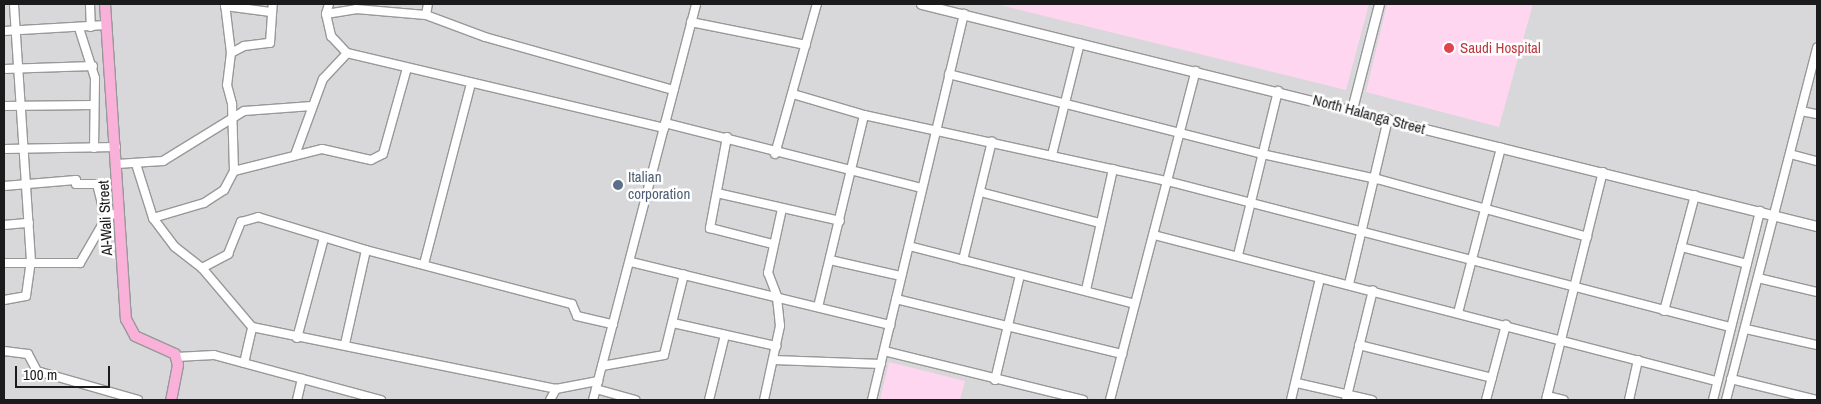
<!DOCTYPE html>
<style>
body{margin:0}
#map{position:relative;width:1821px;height:404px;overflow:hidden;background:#ece0ec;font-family:"Archivo Narrow",sans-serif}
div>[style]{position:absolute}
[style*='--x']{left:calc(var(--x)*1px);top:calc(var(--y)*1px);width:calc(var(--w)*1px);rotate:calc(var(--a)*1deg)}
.residential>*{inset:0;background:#d8d7d9;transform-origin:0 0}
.education>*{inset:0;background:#ffd6ef}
.roads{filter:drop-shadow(1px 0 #989898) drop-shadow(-1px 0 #989898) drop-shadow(0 1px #989898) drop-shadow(0 -1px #989898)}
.minor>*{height:8px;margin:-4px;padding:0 4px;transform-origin:4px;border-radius:4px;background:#fff}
.tertiary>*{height:9px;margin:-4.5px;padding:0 4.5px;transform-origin:4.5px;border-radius:4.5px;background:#fff}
.secondary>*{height:10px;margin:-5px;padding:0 5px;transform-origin:5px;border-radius:5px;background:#f9b1d9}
.dots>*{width:14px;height:14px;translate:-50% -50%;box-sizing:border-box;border:2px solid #fff;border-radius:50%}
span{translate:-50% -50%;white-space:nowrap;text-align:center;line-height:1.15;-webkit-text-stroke:5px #fff;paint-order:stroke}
.health-label{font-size:15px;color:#be3a42}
.left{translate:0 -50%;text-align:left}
.street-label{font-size:15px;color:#1b1b1b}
.service-label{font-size:15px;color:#4e5e75}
.frame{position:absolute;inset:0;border:5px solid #1b1b1b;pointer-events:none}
.scale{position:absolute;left:15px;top:366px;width:95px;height:22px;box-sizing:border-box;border:2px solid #1b1b1b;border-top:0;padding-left:6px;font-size:15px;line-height:18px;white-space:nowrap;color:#1b1b1b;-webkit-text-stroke:4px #fff;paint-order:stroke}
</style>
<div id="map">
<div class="residential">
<i style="left:4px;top:4px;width:1813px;height:396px"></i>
</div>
<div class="education">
<i style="clip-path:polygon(996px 4px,1369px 4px,1346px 90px)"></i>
<i style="clip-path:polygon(1387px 4px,1533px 4px,1499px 127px,1366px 92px)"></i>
<i style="clip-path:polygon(889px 362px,965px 381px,960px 400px,880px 400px)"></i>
</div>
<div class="roads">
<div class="minor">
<i style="--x:90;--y:4;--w:23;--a:88"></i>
<i style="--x:225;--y:4;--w:49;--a:83"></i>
<i style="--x:231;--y:53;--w:32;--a:97"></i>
<i style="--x:227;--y:85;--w:20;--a:75"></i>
<i style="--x:232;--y:104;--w:67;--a:88.3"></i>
<i style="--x:329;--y:4;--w:10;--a:107"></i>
<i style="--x:326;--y:14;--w:23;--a:77"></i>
<i style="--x:331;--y:36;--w:23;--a:47"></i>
<i style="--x:347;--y:53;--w:326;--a:13.3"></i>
<i style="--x:225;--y:6;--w:46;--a:7.4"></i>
<i style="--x:326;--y:14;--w:30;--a:-9"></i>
<i style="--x:356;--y:9;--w:70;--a:4.9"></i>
<i style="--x:426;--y:15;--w:63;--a:20.4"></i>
<i style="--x:485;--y:37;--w:196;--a:15.7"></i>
<i style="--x:426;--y:15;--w:11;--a:-80"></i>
<i style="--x:691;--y:22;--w:117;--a:11.3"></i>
<i style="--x:79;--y:28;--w:52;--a:72.3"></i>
<i style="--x:95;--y:78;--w:70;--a:90.8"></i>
<i style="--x:4;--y:31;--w:102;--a:-3.4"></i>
<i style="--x:231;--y:53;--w:15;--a:-28"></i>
<i style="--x:244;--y:46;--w:26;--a:-7"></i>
<i style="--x:270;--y:43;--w:39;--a:-86"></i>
<i style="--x:4;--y:69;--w:89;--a:-1.9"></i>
<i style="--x:949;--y:74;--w:323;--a:14.3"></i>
<i style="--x:1262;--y:154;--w:118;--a:12.3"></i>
<i style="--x:1377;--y:179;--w:218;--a:15.4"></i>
<i style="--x:793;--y:94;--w:74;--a:16.5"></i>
<i style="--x:864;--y:115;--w:310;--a:12.3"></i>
<i style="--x:1167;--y:181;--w:582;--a:14.54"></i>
<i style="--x:4;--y:106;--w:90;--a:-0.6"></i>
<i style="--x:1801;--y:111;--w:16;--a:11"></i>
<i style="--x:665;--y:123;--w:265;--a:14.2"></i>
<i style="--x:727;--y:137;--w:93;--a:100.6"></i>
<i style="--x:710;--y:228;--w:65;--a:14.3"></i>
<i style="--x:4;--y:149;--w:112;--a:-1"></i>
<i style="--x:775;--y:154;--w:156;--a:-74.4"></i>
<i style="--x:1790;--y:154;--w:28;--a:15"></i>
<i style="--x:295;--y:155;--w:81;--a:-69.8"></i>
<i style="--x:323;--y:79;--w:35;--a:-47"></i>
<i style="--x:1052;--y:155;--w:115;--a:-76"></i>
<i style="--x:117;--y:164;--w:46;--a:-3.7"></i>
<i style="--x:163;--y:161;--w:95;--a:-31.7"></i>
<i style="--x:244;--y:111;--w:68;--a:-4.2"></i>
<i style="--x:136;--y:164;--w:57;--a:72.5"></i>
<i style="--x:153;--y:218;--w:36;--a:53"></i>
<i style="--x:175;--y:247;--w:34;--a:38"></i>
<i style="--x:202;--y:268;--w:30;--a:-28"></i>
<i style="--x:228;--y:254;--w:35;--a:-68"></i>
<i style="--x:241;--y:222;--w:18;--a:-16"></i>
<i style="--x:258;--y:217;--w:113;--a:17"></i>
<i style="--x:366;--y:250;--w:213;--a:14.7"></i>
<i style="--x:572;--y:304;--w:13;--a:67"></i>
<i style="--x:577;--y:316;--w:37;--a:13"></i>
<i style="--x:4;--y:186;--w:72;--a:-4.8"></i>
<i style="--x:76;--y:180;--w:4;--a:90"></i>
<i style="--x:76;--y:184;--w:21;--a:0"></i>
<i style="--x:97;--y:184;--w:21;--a:76"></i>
<i style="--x:102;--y:204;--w:11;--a:52"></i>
<i style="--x:109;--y:213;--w:11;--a:15"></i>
<i style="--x:980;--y:192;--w:124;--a:14.5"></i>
<i style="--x:717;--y:193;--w:126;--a:12.8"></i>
<i style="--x:153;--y:218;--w:53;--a:-16.4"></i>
<i style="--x:204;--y:203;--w:24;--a:-33"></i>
<i style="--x:224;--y:190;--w:21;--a:-62"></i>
<i style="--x:234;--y:171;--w:91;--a:-14"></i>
<i style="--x:322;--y:149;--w:50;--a:12.7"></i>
<i style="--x:371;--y:160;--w:13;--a:-27"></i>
<i style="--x:383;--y:154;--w:89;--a:-74.4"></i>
<i style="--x:4;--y:225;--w:25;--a:-5"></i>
<i style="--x:1154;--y:235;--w:581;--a:14.56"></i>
<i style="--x:909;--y:246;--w:233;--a:14.4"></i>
<i style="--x:1681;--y:247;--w:68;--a:14.4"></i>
<i style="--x:1238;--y:255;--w:169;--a:-76.3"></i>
<i style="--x:830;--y:260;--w:73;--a:12.7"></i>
<i style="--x:963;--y:260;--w:122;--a:-76.3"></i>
<i style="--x:631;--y:262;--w:267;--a:13.7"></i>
<i style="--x:4;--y:263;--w:76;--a:0"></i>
<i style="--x:80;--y:263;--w:58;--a:-59.9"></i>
<i style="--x:424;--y:264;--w:187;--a:-75.4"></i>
<i style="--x:202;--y:268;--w:77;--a:49.7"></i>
<i style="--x:252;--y:327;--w:310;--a:11.5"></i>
<i style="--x:556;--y:389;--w:43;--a:-10.8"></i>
<i style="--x:1758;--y:278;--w:61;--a:13.3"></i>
<i style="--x:1349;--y:284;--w:170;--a:-76.7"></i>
<i style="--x:1086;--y:290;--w:124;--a:-77.4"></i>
<i style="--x:896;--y:299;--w:233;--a:13.7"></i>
<i style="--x:4;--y:300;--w:22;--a:-10"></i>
<i style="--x:26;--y:296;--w:35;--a:-82"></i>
<i style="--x:31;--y:261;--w:258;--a:-93.8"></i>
<i style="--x:818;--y:307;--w:197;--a:-76.5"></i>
<i style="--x:1664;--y:311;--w:120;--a:-75"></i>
<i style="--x:1458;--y:313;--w:171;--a:-75.4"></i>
<i style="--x:673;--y:323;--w:106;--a:12.6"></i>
<i style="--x:1746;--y:329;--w:73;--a:12.7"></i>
<i style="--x:297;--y:338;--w:104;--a:-74.9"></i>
<i style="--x:345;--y:344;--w:96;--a:-77.4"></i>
<i style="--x:1359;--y:345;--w:137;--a:13.9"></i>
<i style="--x:4;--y:351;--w:24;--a:7"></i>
<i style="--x:28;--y:354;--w:19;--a:62"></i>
<i style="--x:37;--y:371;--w:105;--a:16"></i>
<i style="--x:884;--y:351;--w:205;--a:13.8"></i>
<i style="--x:176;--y:357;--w:38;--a:-3"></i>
<i style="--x:214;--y:355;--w:173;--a:15.1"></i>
<i style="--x:774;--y:360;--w:107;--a:2.1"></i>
<i style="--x:244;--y:363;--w:37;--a:-77"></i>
<i style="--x:602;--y:366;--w:63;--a:-10.1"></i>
<i style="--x:664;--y:355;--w:83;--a:-76.1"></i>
<i style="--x:1731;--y:379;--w:89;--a:13.7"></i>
<i style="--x:995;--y:380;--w:108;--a:-76.6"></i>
<i style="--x:1297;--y:383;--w:77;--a:12.8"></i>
<i style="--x:596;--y:389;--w:41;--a:15.8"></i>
<i style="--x:1547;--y:396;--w:17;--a:13"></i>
<i style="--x:297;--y:400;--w:22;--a:-77"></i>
<i style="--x:550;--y:400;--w:13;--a:-61"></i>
<i style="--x:593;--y:400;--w:409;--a:-75.4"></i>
<i style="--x:709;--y:400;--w:67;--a:-76.2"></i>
<i style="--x:764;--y:400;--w:76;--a:-77.8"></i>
<i style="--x:780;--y:326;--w:30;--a:-96"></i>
<i style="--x:777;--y:296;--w:25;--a:-111"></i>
<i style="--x:768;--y:273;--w:66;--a:-77.7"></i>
<i style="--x:872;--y:400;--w:397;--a:-76.6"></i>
<i style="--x:1110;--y:400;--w:340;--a:-75.4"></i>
<i style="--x:1291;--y:400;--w:125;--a:-76.6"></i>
<i style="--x:1346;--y:400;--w:113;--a:-76.2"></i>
<i style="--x:1486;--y:400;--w:78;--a:-75.1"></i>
<i style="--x:1546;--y:400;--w:235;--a:-76"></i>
<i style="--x:1629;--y:400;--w:41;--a:-77.3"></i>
<i style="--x:1713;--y:400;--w:195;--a:-76"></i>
<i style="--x:1726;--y:400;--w:364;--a:-75.5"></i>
</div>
<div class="tertiary">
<i style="--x:921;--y:4;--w:923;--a:13.92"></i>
<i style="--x:1352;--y:109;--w:108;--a:-75.6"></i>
</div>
<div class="secondary">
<i style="--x:105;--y:4;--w:316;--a:86.2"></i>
<i style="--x:126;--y:319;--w:19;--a:62"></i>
<i style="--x:135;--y:336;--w:44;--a:24.2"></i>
<i style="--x:175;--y:354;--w:11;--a:75"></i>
<i style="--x:178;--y:365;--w:36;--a:101"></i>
</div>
</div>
<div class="dots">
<i style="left:1449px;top:48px;background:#e0444e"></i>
<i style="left:618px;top:185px;background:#5c6f8a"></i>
</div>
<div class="health-label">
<span class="left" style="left:1460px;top:48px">Saudi Hospital</span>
</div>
<div class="street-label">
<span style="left:1369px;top:114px;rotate:15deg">North Halanga Street</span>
<span style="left:105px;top:218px;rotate:-93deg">Al-Wali Street</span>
</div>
<div class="service-label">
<span class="left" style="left:628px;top:185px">Italian<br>corporation</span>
</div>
<div class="frame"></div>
<div class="scale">100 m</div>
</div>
